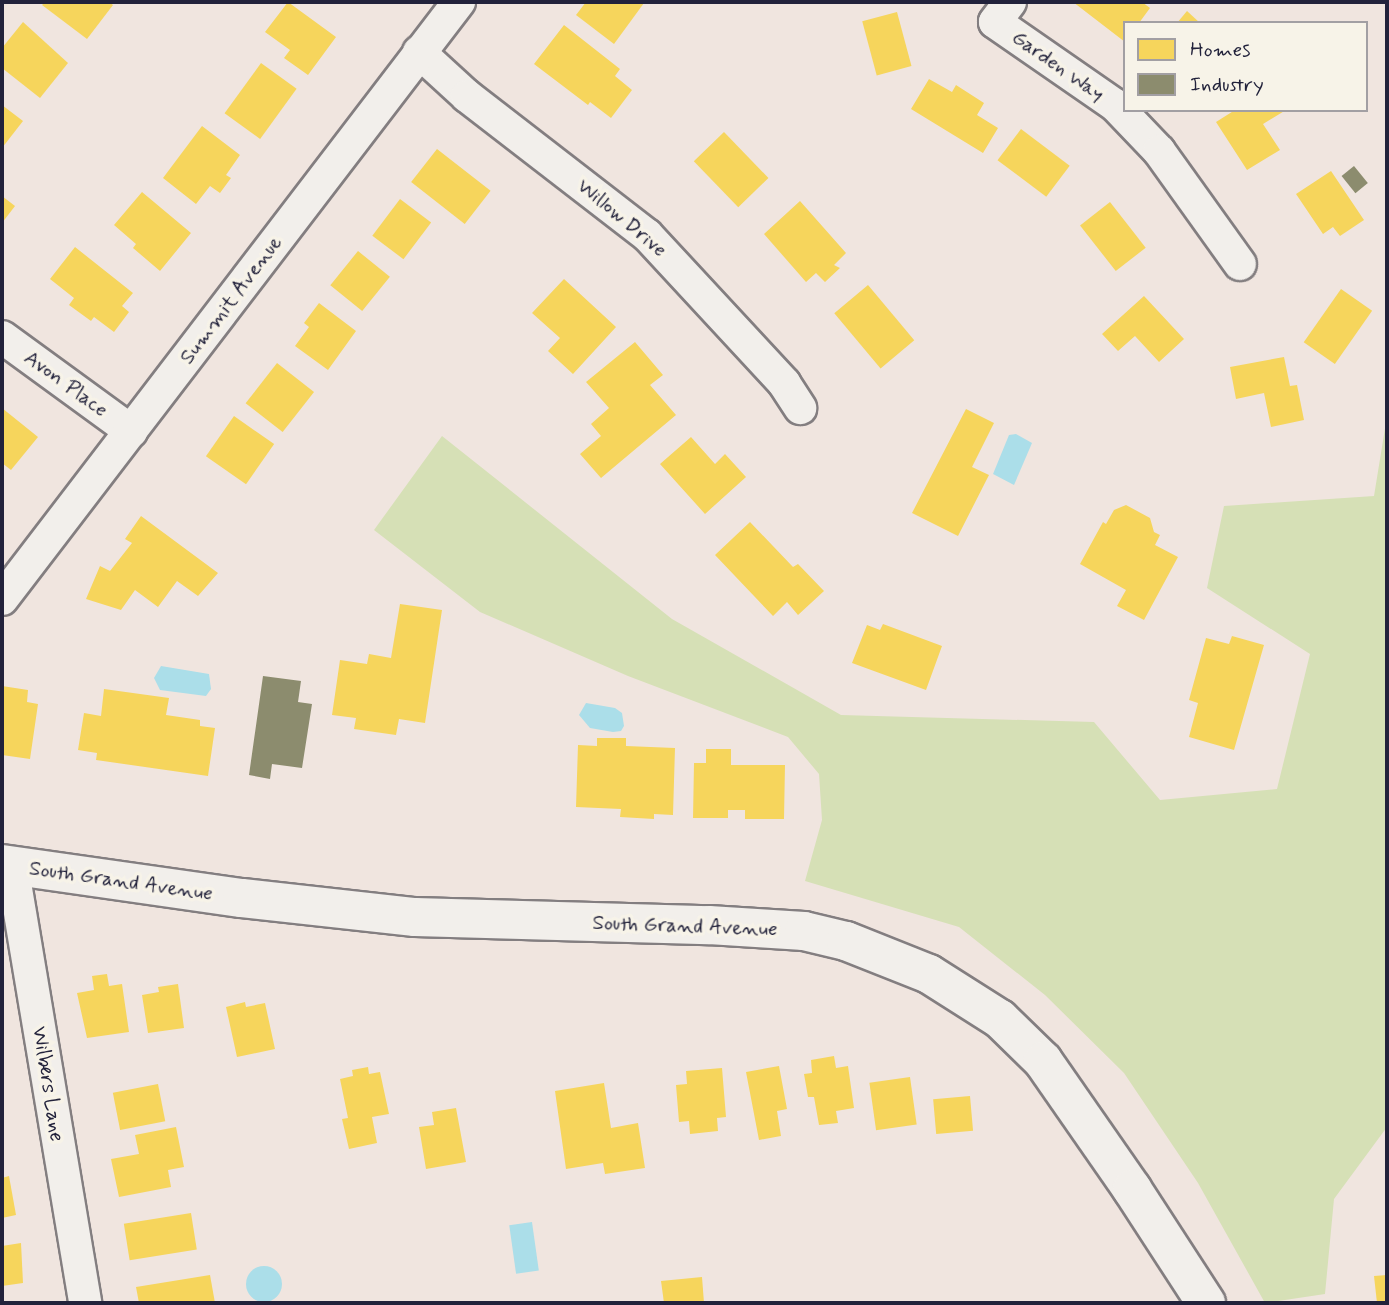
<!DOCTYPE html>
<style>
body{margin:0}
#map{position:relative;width:1389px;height:1305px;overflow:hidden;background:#f0e5df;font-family:Mynerve,sans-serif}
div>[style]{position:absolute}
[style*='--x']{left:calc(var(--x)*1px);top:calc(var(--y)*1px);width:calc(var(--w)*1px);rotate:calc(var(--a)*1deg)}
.green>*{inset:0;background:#d6e0b6}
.water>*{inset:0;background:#abdee9;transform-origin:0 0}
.round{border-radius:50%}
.homes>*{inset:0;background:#f6d55c;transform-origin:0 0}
.industry>*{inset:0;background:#8c8c6e;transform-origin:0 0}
.roads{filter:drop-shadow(2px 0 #837e80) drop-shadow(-2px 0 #837e80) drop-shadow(0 2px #837e80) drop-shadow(0 -2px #837e80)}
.minor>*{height:32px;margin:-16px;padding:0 16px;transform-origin:16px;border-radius:16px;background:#f2efeb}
.major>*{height:38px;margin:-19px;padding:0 19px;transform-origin:19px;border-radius:19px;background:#f2efeb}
span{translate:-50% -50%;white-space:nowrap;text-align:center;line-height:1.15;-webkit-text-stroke:7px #f7f3e8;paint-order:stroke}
.street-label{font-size:21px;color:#22223b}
.frame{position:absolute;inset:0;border:4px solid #22223b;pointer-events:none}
.legend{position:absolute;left:1123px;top:21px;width:245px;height:91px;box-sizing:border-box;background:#f7f3e8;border:2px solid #a29fa3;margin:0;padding:9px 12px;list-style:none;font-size:21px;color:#22223b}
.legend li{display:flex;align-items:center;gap:14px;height:35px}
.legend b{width:35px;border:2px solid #a29fa3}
</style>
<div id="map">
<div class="green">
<i style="clip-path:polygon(1387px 416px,1387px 1127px,1334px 1199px,1325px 1294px,1265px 1303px,1198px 1183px,1124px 1073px,1045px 995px,959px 927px,805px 881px,822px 820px,819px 774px,788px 737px,628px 676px,480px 612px,374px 530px,442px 436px,672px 619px,841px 715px,1094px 722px,1160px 800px,1277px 789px,1310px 654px,1207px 588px,1224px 506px,1374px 496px)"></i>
</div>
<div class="water">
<i style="clip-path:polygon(1016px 434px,1032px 443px,1014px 485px,993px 474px,1009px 435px)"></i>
<i style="clip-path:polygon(161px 666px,209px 674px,211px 689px,206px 696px,160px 690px,154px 678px)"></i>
<i style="clip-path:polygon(586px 703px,615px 708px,622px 713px,624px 726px,621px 731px,613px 732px,590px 728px,579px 715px)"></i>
<i style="left:532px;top:1222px;width:49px;height:23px;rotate:82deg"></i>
<i class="round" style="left:246px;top:1266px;width:36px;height:36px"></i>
</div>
<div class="homes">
<i style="clip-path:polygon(45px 2px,109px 2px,113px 5px,87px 39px,42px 5px)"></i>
<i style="clip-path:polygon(288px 2px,336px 37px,308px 75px,284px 58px,290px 50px,265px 32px)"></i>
<i style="clip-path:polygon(586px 2px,642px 2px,644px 3px,614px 44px,576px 15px)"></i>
<i style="clip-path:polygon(1073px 2px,1142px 2px,1150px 8px,1139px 23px,1125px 23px,1125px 42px)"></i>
<i style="clip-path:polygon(1187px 11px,1200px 23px,1177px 23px)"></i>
<i style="left:897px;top:12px;width:56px;height:36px;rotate:75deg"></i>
<i style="clip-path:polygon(23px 22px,68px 63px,40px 98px,2px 68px,2px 48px)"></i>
<i style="clip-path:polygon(564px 25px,620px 69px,615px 76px,632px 90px,611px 118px,590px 102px,588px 105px,534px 64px)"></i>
<i style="left:261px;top:63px;width:44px;height:62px;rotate:36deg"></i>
<i style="clip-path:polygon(929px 79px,952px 92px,956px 85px,984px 103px,977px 115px,998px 128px,983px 153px,911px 109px)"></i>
<i style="clip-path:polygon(2px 105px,23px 121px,2px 148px)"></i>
<i style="clip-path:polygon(1235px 110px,1286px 110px,1263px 124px,1280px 150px,1247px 170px,1216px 122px)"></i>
<i style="clip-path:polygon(202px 126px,240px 155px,226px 175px,231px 178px,220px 193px,210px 186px,196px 204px,163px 178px)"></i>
<i style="left:1021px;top:129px;width:61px;height:39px;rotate:37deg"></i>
<i style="left:724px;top:132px;width:64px;height:42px;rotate:46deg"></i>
<i style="left:437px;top:149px;width:68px;height:42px;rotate:38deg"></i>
<i style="clip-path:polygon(1331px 171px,1364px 220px,1340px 236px,1333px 227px,1323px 234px,1296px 194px)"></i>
<i style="clip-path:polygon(142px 192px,191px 233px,160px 271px,133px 248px,136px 244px,114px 225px)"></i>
<i style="clip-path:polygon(2px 196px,15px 206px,2px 223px)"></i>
<i style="left:400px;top:199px;width:39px;height:46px;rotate:37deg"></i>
<i style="clip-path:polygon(800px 201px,846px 253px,834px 265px,840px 268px,825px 282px,816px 273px,806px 282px,764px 234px)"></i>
<i style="left:1110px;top:202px;width:58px;height:38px;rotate:52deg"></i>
<i style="clip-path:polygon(75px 247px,133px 293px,122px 306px,129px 312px,114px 332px,94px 317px,91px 321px,69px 305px,74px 298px,50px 279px)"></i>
<i style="left:358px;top:251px;width:41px;height:44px;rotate:39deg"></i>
<i style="clip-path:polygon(564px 279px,616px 327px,573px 374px,548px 351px,560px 338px,532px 313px)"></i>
<i style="left:868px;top:285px;width:72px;height:44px;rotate:50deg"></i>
<i style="left:1341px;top:289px;width:38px;height:65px;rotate:35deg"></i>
<i style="clip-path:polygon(1144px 296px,1184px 339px,1159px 362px,1135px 336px,1118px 351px,1102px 334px)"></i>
<i style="clip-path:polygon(319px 303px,356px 331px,328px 370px,295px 346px,309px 327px,304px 323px)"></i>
<i style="clip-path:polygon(635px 342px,663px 375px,650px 385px,676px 415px,601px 478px,580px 454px,601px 436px,591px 424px,609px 408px,586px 382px)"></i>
<i style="clip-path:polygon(1284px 357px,1290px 386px,1297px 385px,1304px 420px,1271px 427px,1264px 393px,1236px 399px,1230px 367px)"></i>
<i style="left:277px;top:363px;width:47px;height:51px;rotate:38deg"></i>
<i style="clip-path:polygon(2px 408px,38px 437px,11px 470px,2px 463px)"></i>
<i style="clip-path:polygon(966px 409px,994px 423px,972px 467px,989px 475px,958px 536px,912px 513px)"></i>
<i style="left:234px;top:416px;width:49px;height:49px;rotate:35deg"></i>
<i style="clip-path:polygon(691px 437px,715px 464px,725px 454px,746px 477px,705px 514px,660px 464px)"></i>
<i style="clip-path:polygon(1126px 505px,1150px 518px,1154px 532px,1160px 535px,1155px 545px,1178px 557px,1144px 620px,1117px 606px,1126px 590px,1080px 564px,1103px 522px,1106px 524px,1114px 510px)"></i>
<i style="clip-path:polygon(141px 516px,218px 573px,198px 596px,177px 581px,158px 607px,135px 590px,121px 610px,86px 599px,100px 566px,110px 571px,132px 543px,125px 539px)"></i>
<i style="clip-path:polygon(750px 522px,793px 567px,798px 564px,824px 591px,798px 615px,787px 602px,773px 616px,715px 555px)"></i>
<i style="clip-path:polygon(400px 604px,442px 610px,425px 723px,399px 719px,396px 735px,354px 729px,356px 718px,332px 715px,340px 660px,367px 664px,369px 654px,391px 658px)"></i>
<i style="clip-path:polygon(883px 624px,942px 646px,926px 690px,852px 663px,867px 625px,880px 630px)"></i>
<i style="clip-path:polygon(1232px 636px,1264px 645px,1234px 750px,1189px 737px,1198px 703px,1189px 700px,1206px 638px,1229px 644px)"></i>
<i style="clip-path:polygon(2px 686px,28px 690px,27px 702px,38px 704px,30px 759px,2px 755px)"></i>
<i style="clip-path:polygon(104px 689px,169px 698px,166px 715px,200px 720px,200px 726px,215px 728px,208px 776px,96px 760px,97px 753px,78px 750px,84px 713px,101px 716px)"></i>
<i style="clip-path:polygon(597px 738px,626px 738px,626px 746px,675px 748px,673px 815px,654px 814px,654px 819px,620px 817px,621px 809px,576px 807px,578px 745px,597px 746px)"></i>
<i style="clip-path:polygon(706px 749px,731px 749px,731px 765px,785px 765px,784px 819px,745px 819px,745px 810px,728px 810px,728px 818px,693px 818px,694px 763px,706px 763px)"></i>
<i style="clip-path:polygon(107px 974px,109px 986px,122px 984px,129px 1032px,87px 1038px,77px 993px,94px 990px,92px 976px)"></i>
<i style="clip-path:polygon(178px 984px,184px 1028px,148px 1033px,142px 995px,159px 992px,158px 987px)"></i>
<i style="clip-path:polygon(245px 1002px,246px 1007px,265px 1003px,275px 1049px,237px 1057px,226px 1007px)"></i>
<i style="clip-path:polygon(834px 1056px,836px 1068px,848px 1066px,854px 1108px,836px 1111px,838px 1123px,819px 1125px,814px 1097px,808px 1097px,804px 1074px,812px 1073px,811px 1060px)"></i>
<i style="clip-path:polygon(779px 1066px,787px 1109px,777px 1111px,781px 1136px,759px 1140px,746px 1072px)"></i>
<i style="clip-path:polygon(368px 1067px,369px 1074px,380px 1072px,389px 1114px,372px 1117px,377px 1143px,349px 1149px,342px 1119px,348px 1118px,340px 1079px,353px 1076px,352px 1070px)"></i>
<i style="clip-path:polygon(722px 1068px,726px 1117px,717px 1118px,718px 1131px,690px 1134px,689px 1121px,679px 1122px,676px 1085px,687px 1084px,686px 1071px)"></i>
<i style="left:910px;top:1077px;width:48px;height:41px;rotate:82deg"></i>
<i style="clip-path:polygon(604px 1083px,611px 1128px,638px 1123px,645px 1168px,605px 1174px,603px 1163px,566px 1169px,555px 1091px)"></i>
<i style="left:158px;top:1084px;width:38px;height:46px;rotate:79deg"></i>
<i style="left:970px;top:1096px;width:35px;height:37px;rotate:85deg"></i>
<i style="clip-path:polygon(456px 1108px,466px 1162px,426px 1169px,419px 1127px,434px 1125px,432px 1112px)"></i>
<i style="clip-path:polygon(176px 1127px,184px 1167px,168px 1170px,171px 1187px,119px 1197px,111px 1159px,139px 1154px,135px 1135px)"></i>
<i style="clip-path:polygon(9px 1176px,16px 1215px,2px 1218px,2px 1178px)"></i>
<i style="left:191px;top:1213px;width:37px;height:68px;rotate:81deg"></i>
<i style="clip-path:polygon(21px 1243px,23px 1283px,2px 1286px,2px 1246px)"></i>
<i style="clip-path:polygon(210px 1275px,215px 1303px,139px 1303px,136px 1287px)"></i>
<i style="clip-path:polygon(1387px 1275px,1387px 1303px,1377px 1303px,1374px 1276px)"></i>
<i style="clip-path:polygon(702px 1277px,704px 1303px,664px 1303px,661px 1281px)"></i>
</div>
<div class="industry">
<i style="left:1354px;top:166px;width:22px;height:16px;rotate:51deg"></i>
<i style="clip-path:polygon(263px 676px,301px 681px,298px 702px,312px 704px,302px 768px,272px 764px,270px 779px,249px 775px)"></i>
</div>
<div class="roads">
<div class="minor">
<i style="--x:1010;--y:2;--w:25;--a:127"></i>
<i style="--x:995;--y:22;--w:146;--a:34.7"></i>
<i style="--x:1115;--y:105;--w:64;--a:46.3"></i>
<i style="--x:1159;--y:151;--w:139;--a:54.4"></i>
<i style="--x:419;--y:52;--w:65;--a:42.5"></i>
<i style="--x:467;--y:96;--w:227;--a:37.7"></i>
<i style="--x:647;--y:235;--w:202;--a:47.2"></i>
<i style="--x:784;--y:383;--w:30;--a:57"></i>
<i style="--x:2;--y:337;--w:160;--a:36.1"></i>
<i style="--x:2;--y:599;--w:752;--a:-52.57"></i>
<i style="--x:12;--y:865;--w:444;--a:80.5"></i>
</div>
<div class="major">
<i style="--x:2;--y:864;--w:242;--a:8.1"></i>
<i style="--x:242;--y:898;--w:174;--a:6.3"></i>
<i style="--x:415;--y:917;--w:294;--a:1.6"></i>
<i style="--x:709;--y:925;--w:95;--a:3.6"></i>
<i style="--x:804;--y:931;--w:43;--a:13.4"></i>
<i style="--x:846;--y:941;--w:89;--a:21.7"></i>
<i style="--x:929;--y:974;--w:84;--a:32.4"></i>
<i style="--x:1000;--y:1019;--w:60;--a:44.3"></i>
<i style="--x:1043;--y:1061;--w:156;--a:55.2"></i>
<i style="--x:1132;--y:1189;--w:136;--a:57"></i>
</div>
</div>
<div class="street-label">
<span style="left:1058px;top:66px;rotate:35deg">Garden Way</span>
<span style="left:622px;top:218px;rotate:40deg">Willow Drive</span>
<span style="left:231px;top:300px;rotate:-53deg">Summit Avenue</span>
<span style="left:66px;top:384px;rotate:36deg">Avon Place</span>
<span style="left:121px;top:881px;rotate:8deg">South Grand Avenue</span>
<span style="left:685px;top:926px;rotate:2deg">South Grand Avenue</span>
<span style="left:48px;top:1084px;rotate:81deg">Wilbers Lane</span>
</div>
<div class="frame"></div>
<ul class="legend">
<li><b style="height:19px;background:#f6d55c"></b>Homes</li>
<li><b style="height:19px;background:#8c8c6e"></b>Industry</li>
</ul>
</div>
